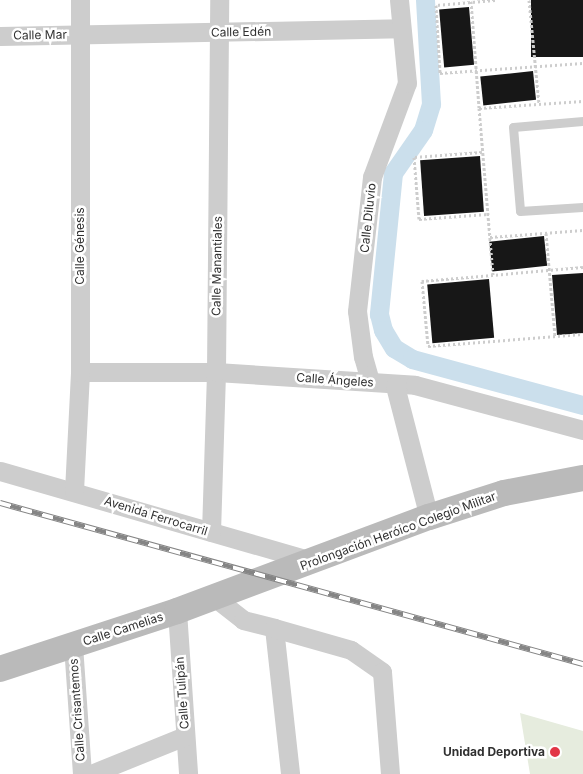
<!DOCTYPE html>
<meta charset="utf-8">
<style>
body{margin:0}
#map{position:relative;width:583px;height:774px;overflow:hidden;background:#fff;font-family:Inter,sans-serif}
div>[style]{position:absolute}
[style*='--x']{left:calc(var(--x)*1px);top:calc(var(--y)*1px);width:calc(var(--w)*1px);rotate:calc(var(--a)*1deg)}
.green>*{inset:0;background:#e6ecde}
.canal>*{height:19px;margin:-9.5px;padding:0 9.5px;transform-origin:9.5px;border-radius:9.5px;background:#cbdfec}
.building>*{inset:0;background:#171717;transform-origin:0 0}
.path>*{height:3px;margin-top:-1.5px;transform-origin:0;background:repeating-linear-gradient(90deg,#cdcdcd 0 2.5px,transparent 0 5px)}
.lane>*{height:9px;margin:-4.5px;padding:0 4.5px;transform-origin:4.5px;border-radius:4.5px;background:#cdcdcd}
.street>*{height:19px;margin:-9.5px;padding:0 9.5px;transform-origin:9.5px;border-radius:9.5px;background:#cdcdcd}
.secondary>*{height:26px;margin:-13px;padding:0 13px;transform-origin:13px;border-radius:13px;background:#bababa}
.rail>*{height:5.5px;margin-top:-2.75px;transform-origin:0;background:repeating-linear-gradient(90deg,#fff 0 11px,#858585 0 22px);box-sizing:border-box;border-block:1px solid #858585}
.dots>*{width:14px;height:14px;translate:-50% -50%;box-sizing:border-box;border:2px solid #fff;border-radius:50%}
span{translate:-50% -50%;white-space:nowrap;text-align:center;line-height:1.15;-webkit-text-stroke:5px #fff;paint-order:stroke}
.street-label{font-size:12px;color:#303030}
.poi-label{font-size:12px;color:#303030;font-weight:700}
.right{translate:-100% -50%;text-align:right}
</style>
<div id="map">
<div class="green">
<i style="clip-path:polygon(520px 713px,583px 731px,583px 774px,530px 774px)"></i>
</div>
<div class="canal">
<i style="--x:425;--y:0;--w:104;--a:86.7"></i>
<i style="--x:431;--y:104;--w:27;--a:107"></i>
<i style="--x:423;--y:130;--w:52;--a:124.9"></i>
<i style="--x:393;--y:173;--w:142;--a:95.7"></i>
<i style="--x:379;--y:314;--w:16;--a:76"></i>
<i style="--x:383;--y:330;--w:21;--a:59"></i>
<i style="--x:394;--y:348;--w:21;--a:31"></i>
<i style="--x:412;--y:359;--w:177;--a:15.1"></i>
</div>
<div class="building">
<i style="left:583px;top:0;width:57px;height:52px;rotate:90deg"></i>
<i style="left:469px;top:7px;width:58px;height:30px;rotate:85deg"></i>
<i style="left:533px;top:71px;width:29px;height:53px;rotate:84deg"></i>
<i style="left:480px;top:156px;width:56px;height:60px;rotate:86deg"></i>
<i style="left:544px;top:236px;width:30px;height:55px;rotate:84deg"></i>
<i style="clip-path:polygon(583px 273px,583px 333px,557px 335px,552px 275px)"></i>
<i style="left:489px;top:279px;width:59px;height:62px;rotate:85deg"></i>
</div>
<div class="path">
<i style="--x:495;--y:0;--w:59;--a:175.2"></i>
<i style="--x:436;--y:5;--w:68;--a:86.6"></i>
<i style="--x:440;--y:73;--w:143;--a:-4"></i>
<i style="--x:529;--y:0;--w:104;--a:84.5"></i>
<i style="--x:471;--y:1;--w:107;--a:85.7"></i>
<i style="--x:479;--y:108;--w:104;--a:-3.9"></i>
<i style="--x:479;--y:108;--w:168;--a:85.2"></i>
<i style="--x:482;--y:152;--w:68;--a:175.8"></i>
<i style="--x:414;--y:157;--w:62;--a:85.4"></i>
<i style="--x:419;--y:219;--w:69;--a:-4.1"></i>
<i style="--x:546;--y:233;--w:103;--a:85"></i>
<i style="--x:490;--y:237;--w:93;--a:-4.3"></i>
<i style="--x:583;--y:267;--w:162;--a:175"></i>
<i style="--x:422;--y:281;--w:65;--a:84.7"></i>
<i style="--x:428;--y:346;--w:155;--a:-4.4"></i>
</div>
<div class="lane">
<i style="--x:583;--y:121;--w:70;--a:175.1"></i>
<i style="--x:513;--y:127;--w:84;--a:85.2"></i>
<i style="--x:520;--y:211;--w:63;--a:-3.6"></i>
</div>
<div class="street">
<i style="--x:0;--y:36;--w:401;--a:-1.1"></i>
<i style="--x:80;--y:372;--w:136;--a:0"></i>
<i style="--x:216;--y:372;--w:199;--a:3.7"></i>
<i style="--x:415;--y:385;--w:174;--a:15"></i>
<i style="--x:370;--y:381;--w:25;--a:-106"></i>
<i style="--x:363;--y:357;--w:46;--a:-97.4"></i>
<i style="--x:357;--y:311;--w:135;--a:-83.6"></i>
<i style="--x:372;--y:177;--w:100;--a:-69.6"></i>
<i style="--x:407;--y:83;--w:83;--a:-95.5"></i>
<i style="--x:395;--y:386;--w:135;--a:75.5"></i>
<i style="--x:0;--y:471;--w:325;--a:16.1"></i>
<i style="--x:74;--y:491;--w:119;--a:-87.1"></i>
<i style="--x:80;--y:372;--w:372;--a:-90"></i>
<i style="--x:211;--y:532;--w:160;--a:-88.2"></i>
<i style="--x:216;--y:372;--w:372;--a:-89.5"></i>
<i style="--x:214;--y:597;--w:37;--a:38"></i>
<i style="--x:243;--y:620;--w:32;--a:14"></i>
<i style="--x:274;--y:628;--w:147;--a:83.7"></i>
<i style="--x:177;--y:611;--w:163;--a:86.1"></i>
<i style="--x:274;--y:628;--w:80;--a:15.9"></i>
<i style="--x:351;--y:650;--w:38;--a:35"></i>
<i style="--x:382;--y:672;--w:102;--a:85.5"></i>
<i style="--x:73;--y:645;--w:129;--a:86"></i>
<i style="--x:91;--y:774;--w:101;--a:-22"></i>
</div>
<div class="secondary">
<i style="--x:0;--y:669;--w:186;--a:-18.1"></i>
<i style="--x:177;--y:611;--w:269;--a:-20.5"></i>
<i style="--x:429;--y:517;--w:79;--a:-17.7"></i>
<i style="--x:504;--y:493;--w:80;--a:-10.8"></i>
</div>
<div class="rail">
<i style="--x:0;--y:503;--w:605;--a:15.44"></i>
</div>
<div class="dots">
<i style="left:555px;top:752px;background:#e23646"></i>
</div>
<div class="street-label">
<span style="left:241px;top:32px;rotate:-1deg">Calle Edén</span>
<span style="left:40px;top:35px;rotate:-1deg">Calle Mar</span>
<span style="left:368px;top:218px;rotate:-84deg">Calle Diluvio</span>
<span style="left:80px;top:246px;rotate:-90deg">Calle Génesis</span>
<span style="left:217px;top:266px;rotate:-89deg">Calle Manantiales</span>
<span style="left:335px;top:380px;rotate:4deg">Calle Ángeles</span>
<span style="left:156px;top:516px;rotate:17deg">Avenida Ferrocarril</span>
<span style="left:398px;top:531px;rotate:-20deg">Prolongación Heróico Colegio Militar</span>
<span style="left:123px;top:629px;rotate:-18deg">Calle Camelias</span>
<span style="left:182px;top:693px;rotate:-94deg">Calle Tulipán</span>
<span style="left:77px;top:710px;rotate:-94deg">Calle Crisantemos</span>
</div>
<div class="poi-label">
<span class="right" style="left:545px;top:752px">Unidad Deportiva</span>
</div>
</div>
